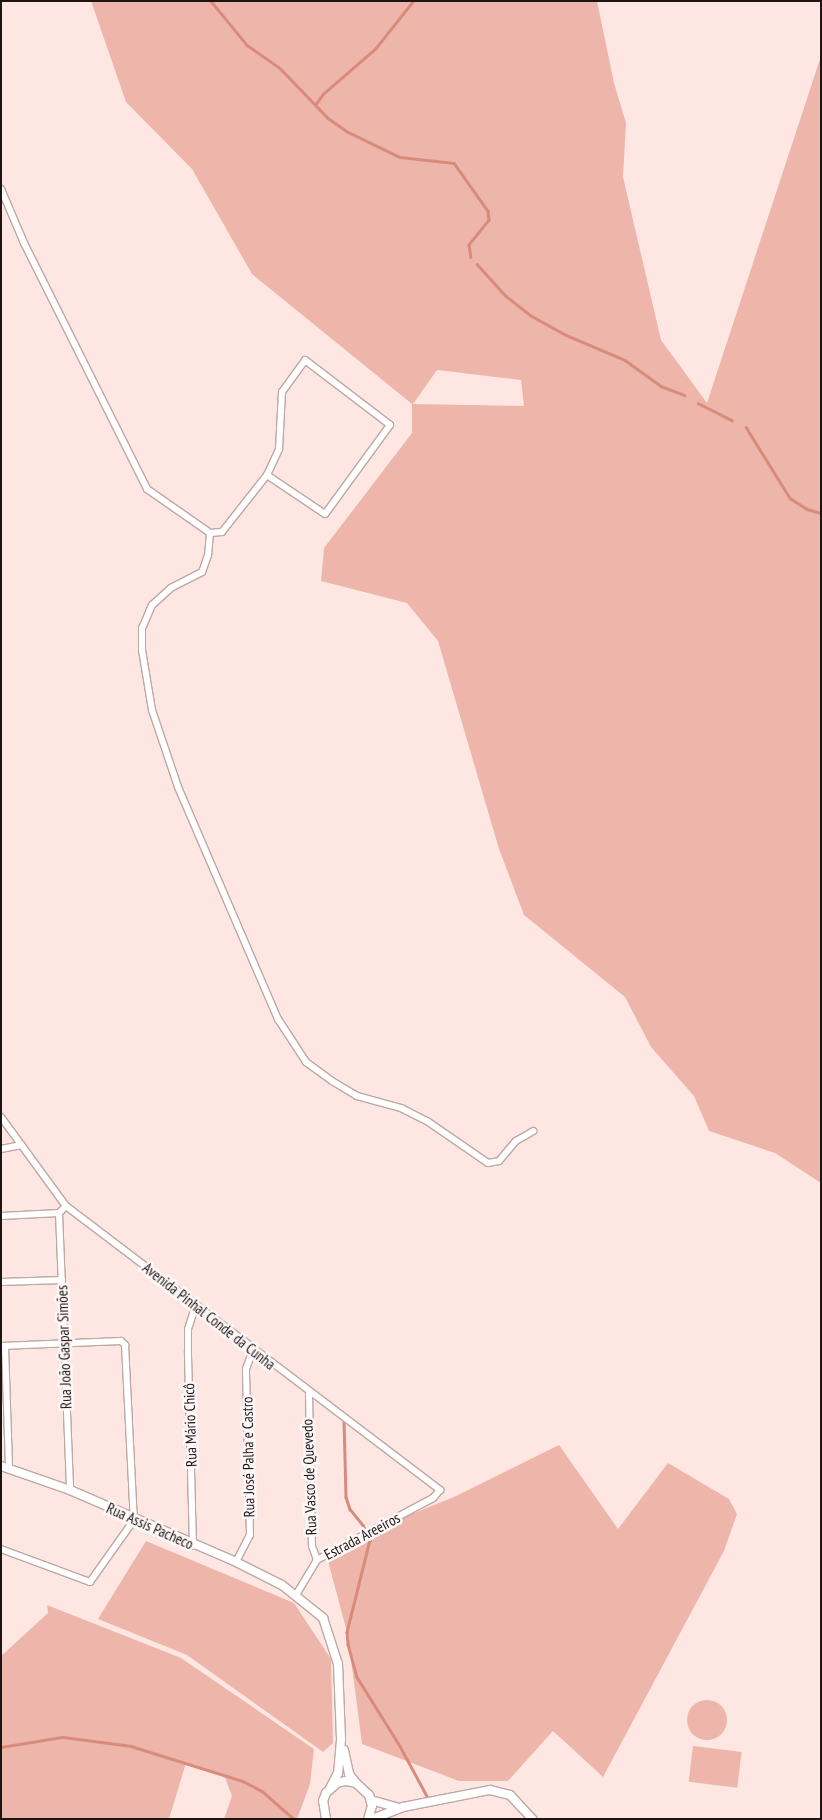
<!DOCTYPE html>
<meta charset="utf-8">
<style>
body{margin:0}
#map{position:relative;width:822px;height:1820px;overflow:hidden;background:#fee7e2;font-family:"PT Sans Narrow",sans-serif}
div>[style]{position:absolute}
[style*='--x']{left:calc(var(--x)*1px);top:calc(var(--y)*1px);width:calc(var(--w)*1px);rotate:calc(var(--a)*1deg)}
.green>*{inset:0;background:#eeb6aa;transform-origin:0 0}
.round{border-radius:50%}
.stream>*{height:2.5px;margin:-1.25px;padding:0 1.25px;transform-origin:1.25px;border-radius:1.25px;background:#d98b7b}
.roads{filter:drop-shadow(1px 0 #bda8a4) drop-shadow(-1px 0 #bda8a4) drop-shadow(0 1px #bda8a4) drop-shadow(0 -1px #bda8a4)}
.minor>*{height:6px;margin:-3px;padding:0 3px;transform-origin:3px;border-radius:3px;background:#fff}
.tertiary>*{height:8px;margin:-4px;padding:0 4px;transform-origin:4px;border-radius:4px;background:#fff}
span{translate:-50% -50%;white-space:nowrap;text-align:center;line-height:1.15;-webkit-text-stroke:5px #fef9f8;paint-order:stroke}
.street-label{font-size:15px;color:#1d1514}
.frame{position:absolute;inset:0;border:2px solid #1d1514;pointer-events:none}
</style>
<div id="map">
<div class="green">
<i style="clip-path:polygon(evenodd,91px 1px,597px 1px,614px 83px,626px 123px,623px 177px,661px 340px,707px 403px,821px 56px,821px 1183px,775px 1153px,709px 1131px,694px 1096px,651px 1047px,625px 997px,524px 915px,499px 849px,438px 641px,407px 603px,321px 581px,324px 548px,412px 433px,412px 404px,252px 274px,192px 169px,126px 102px,91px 1px,437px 370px,521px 380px,524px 406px,413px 404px,437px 370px)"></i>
<i style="clip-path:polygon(559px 1445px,618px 1529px,668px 1463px,729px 1499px,737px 1514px,724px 1551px,603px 1777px,553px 1731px,508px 1781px,459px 1781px,362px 1744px,348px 1636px,328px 1561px,397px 1520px,454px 1497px)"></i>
<i style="clip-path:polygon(146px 1541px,294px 1603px,331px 1659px,333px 1743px,323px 1752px,187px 1655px,98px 1619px)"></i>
<i style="clip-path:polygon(47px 1605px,181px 1658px,314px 1749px,310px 1784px,297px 1819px,224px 1819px,232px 1796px,224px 1775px,186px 1763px,169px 1819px,1px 1819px,1px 1656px,48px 1613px)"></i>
<i class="round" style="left:687px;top:1700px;width:40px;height:40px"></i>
<i style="left:693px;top:1746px;width:49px;height:36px;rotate:7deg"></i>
</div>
<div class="stream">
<i style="--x:211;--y:1;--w:57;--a:50.7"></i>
<i style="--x:247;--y:45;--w:40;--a:34.9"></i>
<i style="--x:280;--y:68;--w:69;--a:46.2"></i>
<i style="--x:328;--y:118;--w:24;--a:35"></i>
<i style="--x:348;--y:132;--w:58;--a:25.7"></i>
<i style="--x:400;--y:157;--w:54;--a:6.3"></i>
<i style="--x:454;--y:163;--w:59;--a:54.7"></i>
<i style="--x:488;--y:211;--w:9;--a:84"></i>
<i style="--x:489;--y:220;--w:32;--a:129"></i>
<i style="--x:469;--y:245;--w:12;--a:81"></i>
<i style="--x:315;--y:105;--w:14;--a:-54"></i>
<i style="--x:323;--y:94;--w:69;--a:-40.9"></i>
<i style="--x:375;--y:49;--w:61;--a:-51.6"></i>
<i style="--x:477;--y:264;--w:43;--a:47.8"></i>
<i style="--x:506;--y:296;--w:31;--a:38"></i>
<i style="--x:530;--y:315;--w:41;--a:29.1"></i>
<i style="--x:566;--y:335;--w:64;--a:23"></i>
<i style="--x:625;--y:360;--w:44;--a:35.8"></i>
<i style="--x:661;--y:386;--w:25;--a:21"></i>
<i style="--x:698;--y:403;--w:38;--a:27"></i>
<i style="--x:746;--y:427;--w:84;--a:58.2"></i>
<i style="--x:790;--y:498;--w:20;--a:33"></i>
<i style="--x:807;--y:509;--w:15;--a:16"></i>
<i style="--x:344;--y:1420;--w:77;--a:88.5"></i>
<i style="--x:346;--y:1497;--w:13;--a:72"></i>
<i style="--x:350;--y:1509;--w:21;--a:51"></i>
<i style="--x:363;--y:1525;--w:17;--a:65"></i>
<i style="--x:370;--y:1540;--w:95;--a:104"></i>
<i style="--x:347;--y:1632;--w:12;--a:85"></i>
<i style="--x:348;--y:1644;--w:34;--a:75"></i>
<i style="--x:357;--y:1677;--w:81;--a:58.1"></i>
<i style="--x:400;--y:1746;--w:59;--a:61.7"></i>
<i style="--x:1;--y:1747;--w:63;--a:-9.2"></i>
<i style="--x:63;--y:1737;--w:69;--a:7.5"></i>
<i style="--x:131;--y:1746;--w:117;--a:17.4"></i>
<i style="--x:243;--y:1781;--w:21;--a:28"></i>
<i style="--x:262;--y:1791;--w:43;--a:41.2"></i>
</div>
<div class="roads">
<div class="minor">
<i style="--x:1;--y:189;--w:59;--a:66.9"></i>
<i style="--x:24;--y:243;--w:275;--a:63.4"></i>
<i style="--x:147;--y:489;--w:77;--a:34.9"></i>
<i style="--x:210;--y:533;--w:12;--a:-5"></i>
<i style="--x:222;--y:532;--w:73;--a:-51.7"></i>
<i style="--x:267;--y:475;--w:29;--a:-65"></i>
<i style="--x:279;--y:449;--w:57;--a:-87"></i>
<i style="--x:282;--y:392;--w:39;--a:-54"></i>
<i style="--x:305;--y:360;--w:107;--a:37.4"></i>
<i style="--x:390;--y:425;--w:110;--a:126.1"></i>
<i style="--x:325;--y:514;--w:70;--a:-146.1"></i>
<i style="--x:210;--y:533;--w:22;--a:95"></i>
<i style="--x:208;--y:555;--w:18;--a:109"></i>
<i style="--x:202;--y:572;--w:35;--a:153"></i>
<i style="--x:171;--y:588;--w:25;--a:138"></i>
<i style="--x:152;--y:605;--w:25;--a:113"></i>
<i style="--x:142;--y:628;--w:22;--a:90"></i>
<i style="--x:142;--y:650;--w:61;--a:80.5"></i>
<i style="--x:152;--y:710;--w:81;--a:71.3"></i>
<i style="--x:178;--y:787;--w:253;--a:66.7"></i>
<i style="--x:278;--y:1019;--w:51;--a:56.9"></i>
<i style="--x:306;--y:1062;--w:32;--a:36"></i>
<i style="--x:332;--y:1081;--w:29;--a:31"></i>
<i style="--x:357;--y:1096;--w:46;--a:15.3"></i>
<i style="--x:401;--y:1108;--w:29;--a:27"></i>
<i style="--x:427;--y:1121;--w:74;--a:34.5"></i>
<i style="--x:488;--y:1163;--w:11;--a:-10"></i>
<i style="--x:499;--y:1161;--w:26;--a:-50"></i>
<i style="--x:516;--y:1141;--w:20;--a:-30"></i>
<i style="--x:1;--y:1117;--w:110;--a:53.9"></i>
<i style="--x:66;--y:1206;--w:470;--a:37.2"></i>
<i style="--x:440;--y:1490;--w:11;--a:131"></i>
<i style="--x:433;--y:1498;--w:132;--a:151.9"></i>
<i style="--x:317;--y:1560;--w:41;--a:121"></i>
<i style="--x:1;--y:1149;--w:21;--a:-11"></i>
<i style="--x:66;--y:1206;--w:10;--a:135"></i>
<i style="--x:59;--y:1213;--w:277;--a:87.7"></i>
<i style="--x:1;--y:1216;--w:58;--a:-3"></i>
<i style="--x:1;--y:1282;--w:61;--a:-1.9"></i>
<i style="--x:1;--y:1346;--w:120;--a:-2.4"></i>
<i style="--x:121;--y:1341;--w:6;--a:45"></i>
<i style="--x:125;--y:1345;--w:175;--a:87.1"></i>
<i style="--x:134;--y:1520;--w:76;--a:125.4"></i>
<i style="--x:90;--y:1582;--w:95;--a:-159.7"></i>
<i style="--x:5;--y:1346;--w:122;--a:88.1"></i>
<i style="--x:309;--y:1393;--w:153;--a:88.9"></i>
<i style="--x:312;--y:1546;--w:15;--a:70"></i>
<i style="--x:193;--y:1546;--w:195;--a:-91.5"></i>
<i style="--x:188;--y:1351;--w:22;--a:-90"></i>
<i style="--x:188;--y:1329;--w:25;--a:-72"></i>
<i style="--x:236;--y:1562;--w:30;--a:-63"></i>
<i style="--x:250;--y:1535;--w:166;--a:-91.4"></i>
<i style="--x:246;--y:1369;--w:20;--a:-70"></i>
</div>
<div class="tertiary">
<i style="--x:1;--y:1466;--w:73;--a:19.2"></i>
<i style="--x:70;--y:1490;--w:181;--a:23.4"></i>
<i style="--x:236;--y:1562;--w:51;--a:26.6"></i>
<i style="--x:282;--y:1585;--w:53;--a:38.8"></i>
<i style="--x:323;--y:1618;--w:48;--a:71.9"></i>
<i style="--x:338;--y:1664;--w:76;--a:87.7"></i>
<i style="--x:341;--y:1740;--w:33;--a:95"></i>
<i style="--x:338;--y:1773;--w:17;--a:118"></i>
<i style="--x:344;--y:1750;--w:25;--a:78"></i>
<i style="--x:349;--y:1774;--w:11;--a:52"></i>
<i style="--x:371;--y:1800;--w:26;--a:16"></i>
<i style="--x:326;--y:1819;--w:18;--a:-99"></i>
<i style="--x:323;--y:1801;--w:9;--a:-69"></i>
<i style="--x:326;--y:1793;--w:15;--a:-42"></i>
<i style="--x:337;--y:1783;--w:9;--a:-13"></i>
<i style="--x:346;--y:1781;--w:10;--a:11"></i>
<i style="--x:356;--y:1783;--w:18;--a:43"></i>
<i style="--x:369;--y:1795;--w:11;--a:75"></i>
<i style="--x:372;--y:1806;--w:14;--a:107"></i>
<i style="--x:372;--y:1819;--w:33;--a:-21"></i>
<i style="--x:403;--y:1807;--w:89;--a:-11.1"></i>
<i style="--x:490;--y:1790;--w:21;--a:14"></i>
<i style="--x:510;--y:1795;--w:33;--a:47"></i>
</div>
</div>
<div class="street-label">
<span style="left:209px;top:1316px;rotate:38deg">Avenida Pinhal Conde da Cunha</span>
<span style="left:64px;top:1347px;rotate:-92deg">Rua João Gaspar Simões</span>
<span style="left:190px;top:1425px;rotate:-92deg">Rua Mário Chicô</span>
<span style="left:248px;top:1457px;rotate:-91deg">Rua José Palha e Castro</span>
<span style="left:309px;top:1477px;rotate:-92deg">Rua Vasco de Quevedo</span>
<span style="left:150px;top:1526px;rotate:24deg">Rua Assis Pacheco</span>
<span style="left:362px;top:1536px;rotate:-28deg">Estrada Areeiros</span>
</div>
<div class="frame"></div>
</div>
